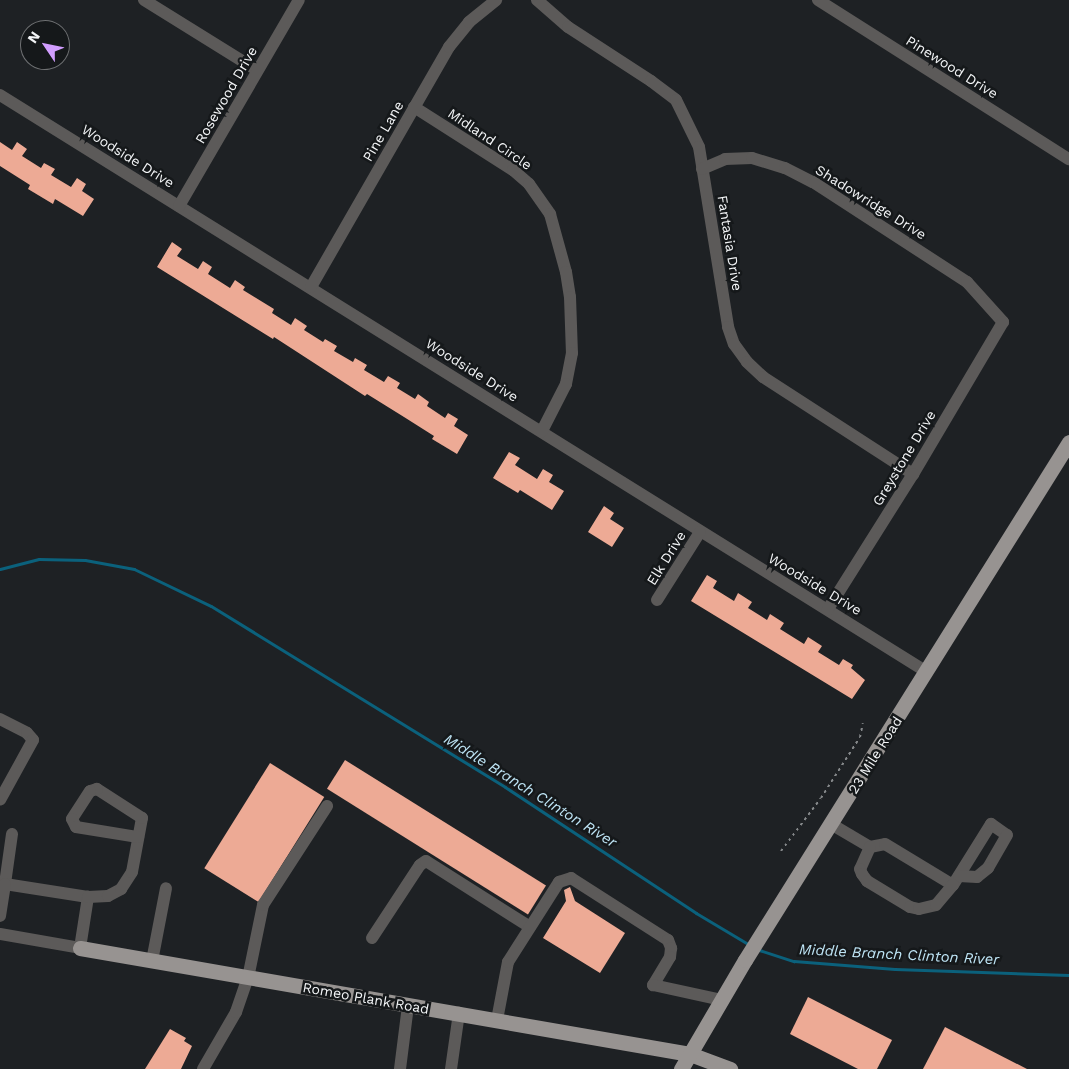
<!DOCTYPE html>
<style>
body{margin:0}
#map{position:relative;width:1069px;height:1069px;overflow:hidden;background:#1e2124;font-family:"Work Sans",sans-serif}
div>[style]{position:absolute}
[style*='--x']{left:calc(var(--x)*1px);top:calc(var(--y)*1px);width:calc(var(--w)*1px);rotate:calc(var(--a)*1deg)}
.stream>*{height:3px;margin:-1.5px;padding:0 1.5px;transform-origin:1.5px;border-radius:1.5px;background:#0b617c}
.building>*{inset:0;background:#edaa95;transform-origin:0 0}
.path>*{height:2px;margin-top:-1px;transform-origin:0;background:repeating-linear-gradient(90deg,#86898b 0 2.5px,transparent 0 6.5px)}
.minor>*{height:12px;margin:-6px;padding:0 6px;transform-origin:6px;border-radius:6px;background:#5c5a59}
.major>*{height:15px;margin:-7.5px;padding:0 7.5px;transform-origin:7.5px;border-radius:7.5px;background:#979391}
span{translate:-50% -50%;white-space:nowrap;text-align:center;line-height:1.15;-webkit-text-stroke:5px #15181a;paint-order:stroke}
.street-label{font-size:14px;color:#f3f5f7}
.water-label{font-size:15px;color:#bfe5f6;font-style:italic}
.north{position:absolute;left:20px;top:20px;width:50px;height:50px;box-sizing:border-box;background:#15181a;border:1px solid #6e7072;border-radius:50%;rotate:304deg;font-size:14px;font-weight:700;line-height:20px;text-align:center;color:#f3f5f7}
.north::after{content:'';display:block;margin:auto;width:18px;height:22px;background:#d19dfe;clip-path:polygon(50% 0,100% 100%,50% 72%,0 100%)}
</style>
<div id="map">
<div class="stream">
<i style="--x:0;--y:569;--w:40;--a:-14.4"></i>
<i style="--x:39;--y:559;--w:46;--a:1.2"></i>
<i style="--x:85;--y:560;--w:50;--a:10.4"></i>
<i style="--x:134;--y:569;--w:85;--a:25.7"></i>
<i style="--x:211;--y:606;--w:345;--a:31.6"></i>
<i style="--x:505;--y:787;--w:229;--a:33.4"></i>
<i style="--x:696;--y:913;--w:61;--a:30.8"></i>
<i style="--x:756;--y:949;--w:40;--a:18"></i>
<i style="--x:794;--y:961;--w:101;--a:4.5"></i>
<i style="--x:895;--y:969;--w:174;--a:2"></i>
</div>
<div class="building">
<i style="clip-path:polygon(0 142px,12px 150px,17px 142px,27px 149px,22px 156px,41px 168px,44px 163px,55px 169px,51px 175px,71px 187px,77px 178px,86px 184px,82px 191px,94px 199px,83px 216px,55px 199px,53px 204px,28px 189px,30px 185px,0 166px)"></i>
<i style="clip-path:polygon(172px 242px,182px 249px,177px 256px,198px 269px,203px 261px,212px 267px,208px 274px,230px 288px,235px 280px,245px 287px,243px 290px,274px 309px,272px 313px,291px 325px,295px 318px,307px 326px,304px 330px,323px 342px,325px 339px,337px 346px,334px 351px,353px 362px,355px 358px,367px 365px,364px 370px,384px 382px,388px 376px,400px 383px,397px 388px,415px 399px,418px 394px,429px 402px,427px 406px,445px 418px,448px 413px,458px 419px,454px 426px,468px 435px,457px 454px,432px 439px,434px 436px,404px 417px,367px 394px,365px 396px,274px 337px,273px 339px,157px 267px)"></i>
<i style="clip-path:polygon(509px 452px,520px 458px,515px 465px,537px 479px,543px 469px,553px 475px,549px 482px,564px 491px,552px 510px,520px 490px,518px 493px,493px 478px)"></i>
<i style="clip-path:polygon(604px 506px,614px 513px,610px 519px,624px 528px,612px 547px,588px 532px)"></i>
<i style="clip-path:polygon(707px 575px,717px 581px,713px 588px,734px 601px,738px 593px,752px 602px,748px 608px,767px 620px,770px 614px,784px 623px,780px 629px,804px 644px,808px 637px,822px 646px,818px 652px,839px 665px,843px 659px,853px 665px,851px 668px,865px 680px,852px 699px,691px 601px)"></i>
<i style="left:345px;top:760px;width:237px;height:34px;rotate:32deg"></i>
<i style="left:270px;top:763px;width:64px;height:124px;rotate:32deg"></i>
<i style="clip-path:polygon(570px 887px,575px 901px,625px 933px,600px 973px,543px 938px,566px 901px,564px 890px)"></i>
<i style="clip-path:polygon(808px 997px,892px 1040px,877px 1069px,858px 1069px,790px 1034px)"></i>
<i style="clip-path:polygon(945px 1027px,1027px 1069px,923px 1069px)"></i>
<i style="clip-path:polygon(170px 1029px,186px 1038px,184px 1041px,192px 1046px,181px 1069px,145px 1069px)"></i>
</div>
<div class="path">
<i style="--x:781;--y:851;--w:66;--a:-53"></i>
<i style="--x:821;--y:798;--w:72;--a:-57.4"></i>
<i style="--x:860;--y:737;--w:14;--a:-78"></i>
</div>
<div class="minor">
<i style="--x:144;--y:0;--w:133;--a:31.8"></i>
<i style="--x:537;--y:0;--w:41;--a:41.1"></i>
<i style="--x:568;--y:27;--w:99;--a:33"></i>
<i style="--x:651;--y:81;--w:31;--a:37"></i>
<i style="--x:676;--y:100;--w:52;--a:63.9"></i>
<i style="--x:699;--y:147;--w:182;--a:80.8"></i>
<i style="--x:728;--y:327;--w:18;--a:71"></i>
<i style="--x:734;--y:344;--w:22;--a:54"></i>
<i style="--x:747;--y:362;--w:22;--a:43"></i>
<i style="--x:763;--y:377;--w:179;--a:32.9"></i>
<i style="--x:818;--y:0;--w:297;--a:32.4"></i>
<i style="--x:0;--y:95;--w:1092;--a:31.9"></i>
<i style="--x:414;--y:107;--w:117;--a:32.5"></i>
<i style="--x:513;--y:170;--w:21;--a:41"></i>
<i style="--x:529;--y:184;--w:37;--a:55"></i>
<i style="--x:550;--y:214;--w:60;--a:74.6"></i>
<i style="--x:566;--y:272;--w:25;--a:81"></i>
<i style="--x:570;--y:297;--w:56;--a:88"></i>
<i style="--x:572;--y:353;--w:32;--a:101"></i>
<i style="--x:566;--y:384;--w:53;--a:117.1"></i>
<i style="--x:702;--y:169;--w:25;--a:-23"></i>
<i style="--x:725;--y:159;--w:27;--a:-2"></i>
<i style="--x:752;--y:158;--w:34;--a:17"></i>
<i style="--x:785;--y:168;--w:31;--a:27"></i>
<i style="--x:813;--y:182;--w:184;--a:33"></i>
<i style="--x:967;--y:282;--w:54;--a:48"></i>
<i style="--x:1003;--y:322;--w:177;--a:120.6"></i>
<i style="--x:913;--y:474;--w:160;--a:122.2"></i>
<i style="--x:179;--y:206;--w:238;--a:-59.8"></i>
<i style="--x:311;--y:287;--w:277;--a:-60.1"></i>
<i style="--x:449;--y:47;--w:32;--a:-51"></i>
<i style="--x:469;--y:22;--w:35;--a:-39"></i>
<i style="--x:657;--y:600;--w:80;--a:-57.7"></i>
<i style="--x:0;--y:719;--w:30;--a:27"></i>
<i style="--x:27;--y:733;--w:9;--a:49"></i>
<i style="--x:33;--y:740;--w:68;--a:118.8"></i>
<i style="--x:831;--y:824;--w:45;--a:30.5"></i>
<i style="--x:870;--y:847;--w:15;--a:-11"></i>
<i style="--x:885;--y:844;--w:79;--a:31.1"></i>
<i style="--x:953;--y:885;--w:72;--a:-58.1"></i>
<i style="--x:991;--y:824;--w:19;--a:35"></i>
<i style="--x:1007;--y:835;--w:38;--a:120"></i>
<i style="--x:988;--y:868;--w:14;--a:141"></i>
<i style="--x:977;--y:877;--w:18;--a:-177"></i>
<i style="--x:12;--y:834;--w:50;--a:98"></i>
<i style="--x:5;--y:884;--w:84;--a:8.9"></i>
<i style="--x:870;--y:847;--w:24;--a:114"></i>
<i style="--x:860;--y:869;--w:5;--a:68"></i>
<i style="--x:862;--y:874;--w:9;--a:54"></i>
<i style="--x:867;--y:881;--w:50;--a:31.2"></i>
<i style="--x:910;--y:907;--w:9;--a:13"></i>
<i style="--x:919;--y:909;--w:17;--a:-13"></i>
<i style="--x:936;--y:905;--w:26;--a:-50"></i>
<i style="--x:0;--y:916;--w:32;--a:-81"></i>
<i style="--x:0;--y:934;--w:81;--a:9.9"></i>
<i style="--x:80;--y:948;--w:52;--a:-81.1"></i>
<i style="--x:88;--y:897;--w:20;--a:-3"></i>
<i style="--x:108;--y:896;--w:15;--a:-28"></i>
<i style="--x:121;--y:889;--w:20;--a:-57"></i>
<i style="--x:132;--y:872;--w:55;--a:-79.5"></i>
<i style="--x:142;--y:818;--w:54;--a:-147.2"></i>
<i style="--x:97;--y:789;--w:7;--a:164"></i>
<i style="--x:90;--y:791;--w:33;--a:123"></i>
<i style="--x:72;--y:819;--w:9;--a:63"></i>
<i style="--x:76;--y:827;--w:63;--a:9.2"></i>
<i style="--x:372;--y:938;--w:87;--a:-56.7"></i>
<i style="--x:420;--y:865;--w:7;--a:-34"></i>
<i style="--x:426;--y:861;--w:123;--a:32.4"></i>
<i style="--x:152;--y:961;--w:74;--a:-79.1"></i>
<i style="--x:497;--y:1020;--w:59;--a:-79.3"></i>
<i style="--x:508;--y:962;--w:95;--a:-57.5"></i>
<i style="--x:559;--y:882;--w:13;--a:-18"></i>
<i style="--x:571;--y:878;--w:115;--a:32.6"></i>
<i style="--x:668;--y:940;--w:9;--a:69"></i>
<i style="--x:671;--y:948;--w:9;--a:96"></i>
<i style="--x:670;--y:957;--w:33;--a:121"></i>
<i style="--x:653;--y:985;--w:71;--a:12.3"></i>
<i style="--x:203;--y:1069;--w:66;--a:-59.9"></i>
<i style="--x:236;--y:1012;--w:36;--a:-71"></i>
<i style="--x:248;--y:978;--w:75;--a:-78.4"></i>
<i style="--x:263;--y:905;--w:118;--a:-57.1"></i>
<i style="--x:400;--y:1069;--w:64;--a:-82.8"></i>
<i style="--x:451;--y:1069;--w:57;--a:-81.9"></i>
</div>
<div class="major">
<i style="--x:80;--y:948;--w:619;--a:9.86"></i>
<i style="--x:690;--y:1054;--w:43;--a:20.6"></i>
<i style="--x:681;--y:1069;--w:126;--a:-59.6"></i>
<i style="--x:745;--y:960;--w:611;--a:-57.97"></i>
</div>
<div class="street-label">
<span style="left:952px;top:67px;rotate:32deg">Pinewood Drive</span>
<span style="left:226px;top:95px;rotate:-60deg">Rosewood Drive</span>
<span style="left:383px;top:131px;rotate:-60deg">Pine Lane</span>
<span style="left:490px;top:139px;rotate:34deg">Midland Circle</span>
<span style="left:128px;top:156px;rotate:32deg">Woodside Drive</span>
<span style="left:871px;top:202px;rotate:32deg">Shadowridge Drive</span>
<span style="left:730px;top:243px;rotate:81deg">Fantasia Drive</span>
<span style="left:472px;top:370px;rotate:32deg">Woodside Drive</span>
<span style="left:904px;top:458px;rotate:-59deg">Greystone Drive</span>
<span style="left:666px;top:558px;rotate:-58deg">Elk Drive</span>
<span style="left:815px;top:584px;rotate:31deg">Woodside Drive</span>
<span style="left:875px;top:755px;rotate:-58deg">23 Mile Road</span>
<span style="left:366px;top:998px;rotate:10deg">Romeo Plank Road</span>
</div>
<div class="water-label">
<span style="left:530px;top:791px;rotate:32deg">Middle Branch Clinton River</span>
<span style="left:899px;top:955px;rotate:3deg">Middle Branch Clinton River</span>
</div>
<div class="north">N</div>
</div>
